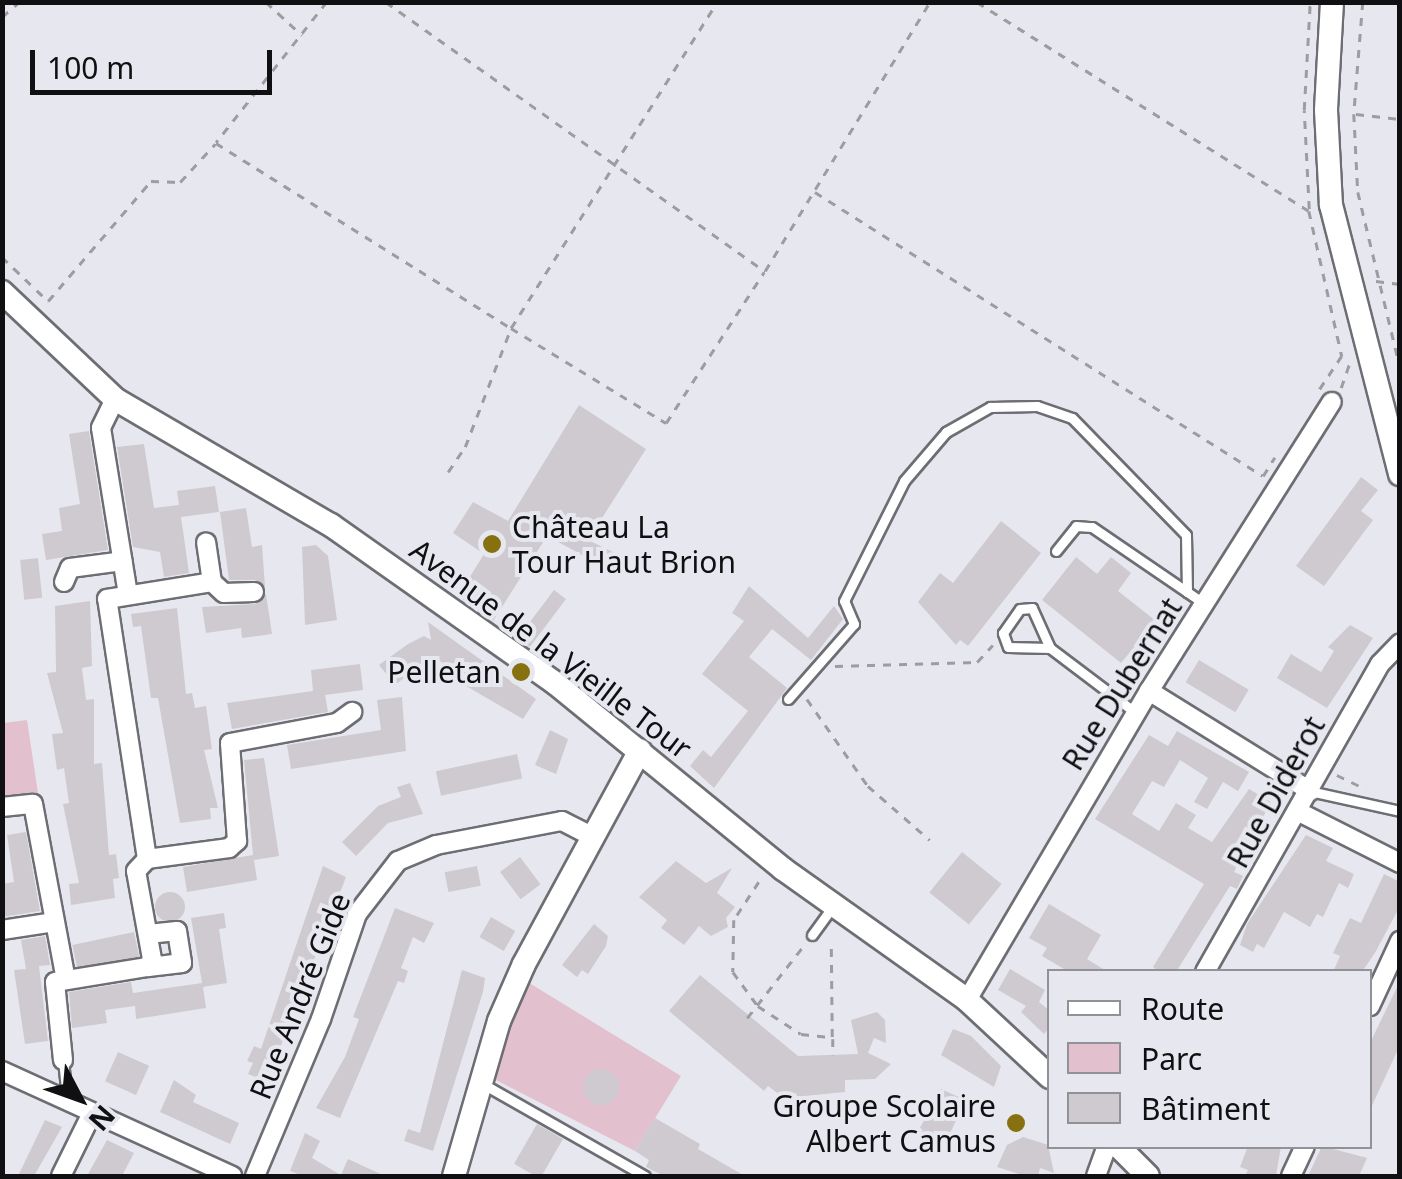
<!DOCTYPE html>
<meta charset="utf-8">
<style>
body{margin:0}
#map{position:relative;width:1402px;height:1179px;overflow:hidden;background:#e7e8ef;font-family:"Noto Sans",sans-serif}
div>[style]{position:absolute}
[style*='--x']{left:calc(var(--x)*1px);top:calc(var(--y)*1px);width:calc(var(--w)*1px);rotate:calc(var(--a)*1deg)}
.green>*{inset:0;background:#e2c0ce}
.building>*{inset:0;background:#cecad0;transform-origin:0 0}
.round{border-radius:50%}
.path>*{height:2.5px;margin-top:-1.25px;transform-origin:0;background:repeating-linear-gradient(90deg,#9c9ca2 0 8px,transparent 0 16px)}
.roads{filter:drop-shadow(2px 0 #6d6e74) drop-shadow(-2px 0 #6d6e74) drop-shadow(0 2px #6d6e74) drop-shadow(0 -2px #6d6e74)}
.service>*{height:9px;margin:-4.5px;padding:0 4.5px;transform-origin:4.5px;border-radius:4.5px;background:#fff}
.minor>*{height:18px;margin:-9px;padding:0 9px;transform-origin:9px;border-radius:9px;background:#fff}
.tertiary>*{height:22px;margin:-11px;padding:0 11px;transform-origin:11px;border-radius:11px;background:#fff}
.dots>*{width:28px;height:28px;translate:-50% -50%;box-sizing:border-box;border:5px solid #e7e8ef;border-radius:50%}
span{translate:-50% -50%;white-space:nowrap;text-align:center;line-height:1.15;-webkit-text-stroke:8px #e7e8ef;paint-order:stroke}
.poi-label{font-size:30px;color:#101012}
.left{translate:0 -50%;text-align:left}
.right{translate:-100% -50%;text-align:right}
.street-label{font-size:30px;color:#101012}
.frame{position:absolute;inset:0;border:5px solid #101012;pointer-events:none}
.legend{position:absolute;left:1047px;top:969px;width:325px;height:180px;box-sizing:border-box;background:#e7e8ef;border:2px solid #919297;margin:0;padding:12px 18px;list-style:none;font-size:30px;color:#101012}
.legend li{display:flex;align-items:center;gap:20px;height:50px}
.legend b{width:50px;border:2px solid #919297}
.north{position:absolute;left:30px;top:1049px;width:100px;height:100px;-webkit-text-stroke:8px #e7e8ef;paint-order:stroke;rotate:131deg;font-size:28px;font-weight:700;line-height:40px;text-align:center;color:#101012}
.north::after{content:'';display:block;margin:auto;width:35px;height:45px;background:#101012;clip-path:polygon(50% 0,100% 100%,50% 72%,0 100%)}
.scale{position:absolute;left:30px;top:50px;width:242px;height:45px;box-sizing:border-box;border:5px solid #101012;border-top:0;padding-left:12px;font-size:30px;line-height:35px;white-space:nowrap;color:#101012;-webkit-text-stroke:8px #e7e8ef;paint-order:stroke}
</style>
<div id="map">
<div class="green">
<i style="clip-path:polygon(27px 720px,38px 793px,3px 799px,3px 723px)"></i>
<i style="clip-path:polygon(526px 981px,681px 1076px,635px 1151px,494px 1079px)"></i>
</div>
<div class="building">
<i style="clip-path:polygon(579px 405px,646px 449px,588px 540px,615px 553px,608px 569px,547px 536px,493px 621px,458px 596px,484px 554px,453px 533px,473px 502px,508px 521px)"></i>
<i style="clip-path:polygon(89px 431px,108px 550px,46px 560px,42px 534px,62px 531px,59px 508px,80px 504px,69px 434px)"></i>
<i style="clip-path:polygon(144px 444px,154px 508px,179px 505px,177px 491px,215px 486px,219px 512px,181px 517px,189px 573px,164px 577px,160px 552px,133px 547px,117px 447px)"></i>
<i style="clip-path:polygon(1361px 477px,1378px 490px,1361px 511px,1373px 520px,1324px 586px,1296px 566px)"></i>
<i style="clip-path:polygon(246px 508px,252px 547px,262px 545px,265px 587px,255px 580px,229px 580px,220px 512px)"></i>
<i style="clip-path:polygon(1001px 521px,1041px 553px,968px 646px,960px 640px,956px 645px,918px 602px,940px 573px,953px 583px)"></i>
<i style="clip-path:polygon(316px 545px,328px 556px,337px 620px,305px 625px,302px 547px)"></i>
<i style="clip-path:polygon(1076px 557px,1097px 574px,1111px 557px,1131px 573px,1118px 591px,1156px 621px,1121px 663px,1042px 600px)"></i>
<i style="left:38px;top:558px;width:40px;height:18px;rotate:84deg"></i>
<i style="clip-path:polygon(749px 586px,808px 638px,834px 606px,843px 619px,811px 660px,772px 629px,749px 657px,787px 688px,714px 788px,690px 766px,703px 750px,711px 757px,748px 711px,702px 674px,744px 621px,732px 613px)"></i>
<i style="left:554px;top:590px;width:15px;height:60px;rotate:37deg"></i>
<i style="clip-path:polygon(266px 594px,272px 634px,242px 638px,241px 628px,206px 633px,202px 607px,255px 604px)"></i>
<i style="clip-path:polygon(90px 601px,92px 666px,82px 668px,86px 700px,94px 699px,94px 764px,102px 763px,109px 855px,116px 854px,119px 878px,113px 879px,115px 898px,71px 905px,69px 884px,79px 883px,63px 804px,69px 803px,64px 768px,57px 770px,52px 734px,63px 733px,47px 673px,56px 672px,55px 606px)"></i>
<i style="clip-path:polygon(177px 608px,186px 694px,192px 693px,195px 708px,206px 706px,212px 749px,204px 750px,218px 808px,210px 808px,211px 819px,180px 823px,158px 698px,151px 698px,141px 626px,133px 627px,131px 614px)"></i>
<i style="clip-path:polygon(428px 622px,536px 699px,523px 719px,447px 675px,451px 668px,432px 656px,395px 685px,379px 665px,408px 644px,424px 636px,431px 640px)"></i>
<i style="clip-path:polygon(1350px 625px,1373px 638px,1327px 708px,1277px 678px,1291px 654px,1321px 672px,1334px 651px,1328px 647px)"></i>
<i style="left:1199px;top:660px;width:58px;height:26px;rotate:31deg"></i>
<i style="clip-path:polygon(360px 664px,363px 690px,325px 695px,328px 712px,232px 729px,227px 703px,313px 691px,311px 670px)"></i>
<i style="clip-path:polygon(402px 697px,406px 751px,291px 769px,287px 745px,381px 730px,377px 700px)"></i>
<i style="clip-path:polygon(550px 730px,568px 739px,556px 774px,535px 765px)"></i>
<i style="clip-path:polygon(1177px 731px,1249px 772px,1238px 791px,1223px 782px,1207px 809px,1194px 802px,1208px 778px,1180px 760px,1164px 787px,1152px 781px,1132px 814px,1159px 831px,1176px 803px,1196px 815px,1188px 828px,1212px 842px,1249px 789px,1271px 802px,1234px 872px,1243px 876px,1237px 889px,1230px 886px,1176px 972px,1160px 972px,1153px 967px,1204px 884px,1095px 819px,1149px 735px,1168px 746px)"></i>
<i style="left:517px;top:754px;width:25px;height:83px;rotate:78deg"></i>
<i style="clip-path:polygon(264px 758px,279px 856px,254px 860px,257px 880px,187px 892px,183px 867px,253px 855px,244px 760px)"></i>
<i style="clip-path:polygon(410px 783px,423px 814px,388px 823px,356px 856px,342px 842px,378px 806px,401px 797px,397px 787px)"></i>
<i style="clip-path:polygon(26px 832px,40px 911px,2px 917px,2px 884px,14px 882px,7px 835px)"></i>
<i style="clip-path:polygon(1306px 835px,1333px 848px,1326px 861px,1354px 874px,1348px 888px,1339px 883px,1323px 917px,1317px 914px,1310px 927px,1284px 912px,1264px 948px,1257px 944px,1253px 952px,1240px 945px,1247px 924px)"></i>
<i style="left:962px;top:852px;width:51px;height:52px;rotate:39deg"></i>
<i style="left:520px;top:857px;width:34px;height:25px;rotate:53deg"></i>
<i style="clip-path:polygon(676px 861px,706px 883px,732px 868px,717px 893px,735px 907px,726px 918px,728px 927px,711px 936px,699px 926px,684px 945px,661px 928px,667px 920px,639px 897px)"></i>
<i style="clip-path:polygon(323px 866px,346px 877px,267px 1082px,248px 1074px,253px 1063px,247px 1061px,254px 1046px,261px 1049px)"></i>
<i style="left:477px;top:866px;width:20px;height:33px;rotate:79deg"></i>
<i style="clip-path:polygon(1384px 874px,1400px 882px,1400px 906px,1376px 951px,1362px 972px,1333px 972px,1340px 956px,1333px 953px,1350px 918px,1361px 923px)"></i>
<i class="round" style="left:155px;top:892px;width:30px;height:30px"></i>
<i style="clip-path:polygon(1049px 904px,1101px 935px,1087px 959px,1108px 972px,1069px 972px,1042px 956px,1047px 948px,1029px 938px)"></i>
<i style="clip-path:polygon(395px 908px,434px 923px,424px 943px,413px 937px,401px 968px,408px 971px,404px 983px,398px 981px,340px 1118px,316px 1108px,345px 1057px,359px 1019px,353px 1017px)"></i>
<i style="clip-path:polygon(224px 913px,226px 928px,219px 929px,227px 983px,203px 987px,206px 1008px,136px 1019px,135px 1006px,105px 1010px,107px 1023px,72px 1028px,69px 992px,131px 982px,133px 993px,202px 983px,191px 918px)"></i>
<i style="left:491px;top:917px;width:28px;height:23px;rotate:30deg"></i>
<i style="clip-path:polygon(594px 924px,608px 936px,606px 946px,588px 974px,582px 970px,577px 977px,562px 965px)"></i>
<i style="left:134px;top:932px;width:25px;height:63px;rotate:78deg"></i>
<i style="clip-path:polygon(45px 936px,50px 965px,39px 966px,48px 1041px,25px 1044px,14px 970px,26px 969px,21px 940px)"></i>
<i style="clip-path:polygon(1010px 969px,1045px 990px,1039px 1002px,1050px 1011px,1050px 1027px,1044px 1034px,1021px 1012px,1026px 1006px,998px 990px)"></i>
<i style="clip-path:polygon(462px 970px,485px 978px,483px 992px,433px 1151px,404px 1141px,408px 1129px,420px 1133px)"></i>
<i style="clip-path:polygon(700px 975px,798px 1056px,858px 1054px,851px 1020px,877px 1012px,885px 1020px,886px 1043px,874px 1038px,868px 1053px,891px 1064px,875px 1079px,845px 1080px,845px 1092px,784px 1098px,768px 1086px,764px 1091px,669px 1011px)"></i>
<i style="clip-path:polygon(1400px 981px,1400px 1045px,1370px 1110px,1370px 1043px)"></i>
<i style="clip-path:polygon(953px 1029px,971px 1036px,1001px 1066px,994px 1087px,941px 1055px)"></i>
<i style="left:118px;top:1052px;width:34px;height:32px;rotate:24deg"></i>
<i class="round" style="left:583px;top:1069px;width:36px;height:36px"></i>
<i style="clip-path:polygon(174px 1080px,196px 1095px,193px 1102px,239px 1123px,230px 1144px,160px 1112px)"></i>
<i style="clip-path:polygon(941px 1089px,961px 1098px,962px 1108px,942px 1150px,915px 1137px)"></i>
<i style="clip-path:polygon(655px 1118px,700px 1144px,698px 1149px,745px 1176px,664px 1176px,646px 1167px,649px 1160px,635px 1151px)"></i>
<i style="clip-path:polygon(45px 1120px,62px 1127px,34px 1176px,18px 1176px)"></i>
<i style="left:537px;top:1124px;width:30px;height:46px;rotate:30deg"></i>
<i style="clip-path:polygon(305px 1133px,320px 1141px,312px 1158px,341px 1175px,348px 1159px,385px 1176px,303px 1176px,290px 1171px)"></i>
<i style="clip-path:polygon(1023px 1137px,1048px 1145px,1054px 1173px,1040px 1168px,1038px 1176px,1025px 1176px,997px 1167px,1007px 1145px)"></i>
<i style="clip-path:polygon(107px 1140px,134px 1153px,122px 1176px,87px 1176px)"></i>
<i style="clip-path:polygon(1248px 1146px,1281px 1146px,1276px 1176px,1245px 1176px,1248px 1170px,1240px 1167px)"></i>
<i style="clip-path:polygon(1322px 1146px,1367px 1158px,1359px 1176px,1308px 1176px)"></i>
</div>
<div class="path">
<i style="--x:266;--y:2;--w:49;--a:42.5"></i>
<i style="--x:327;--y:2;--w:179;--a:128.2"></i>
<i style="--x:216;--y:143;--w:348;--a:32.1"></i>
<i style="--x:511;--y:328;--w:386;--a:-57.7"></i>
<i style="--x:386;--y:2;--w:465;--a:35.4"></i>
<i style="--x:765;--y:271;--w:316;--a:-58.5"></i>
<i style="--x:977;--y:2;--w:392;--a:32.2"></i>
<i style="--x:1309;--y:211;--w:149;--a:77.2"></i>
<i style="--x:1342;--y:356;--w:43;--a:123.7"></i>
<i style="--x:1363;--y:2;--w:112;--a:94.6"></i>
<i style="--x:1354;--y:114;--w:78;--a:87.1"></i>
<i style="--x:1358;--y:192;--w:180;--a:76.5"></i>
<i style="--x:2;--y:17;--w:23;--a:-41"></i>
<i style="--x:1356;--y:114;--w:44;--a:6.5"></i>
<i style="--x:815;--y:192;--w:530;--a:32.37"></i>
<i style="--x:1263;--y:476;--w:22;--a:-58"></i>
<i style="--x:1309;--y:209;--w:99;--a:-92.9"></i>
<i style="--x:1304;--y:110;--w:108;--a:-86.8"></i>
<i style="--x:2;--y:257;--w:64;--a:43.7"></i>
<i style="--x:48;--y:301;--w:158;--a:-49.4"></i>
<i style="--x:151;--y:181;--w:29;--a:2"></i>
<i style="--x:180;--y:182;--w:52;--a:-47.4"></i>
<i style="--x:1376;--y:281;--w:24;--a:7"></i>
<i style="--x:1341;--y:388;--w:31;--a:-71"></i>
<i style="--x:448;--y:472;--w:30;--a:-56"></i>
<i style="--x:465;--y:447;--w:128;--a:-68.9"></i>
<i style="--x:511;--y:328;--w:182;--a:31.5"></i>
<i style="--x:666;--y:423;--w:180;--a:-57"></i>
<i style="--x:835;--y:666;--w:142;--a:-1.6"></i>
<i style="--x:977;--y:662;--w:23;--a:-47"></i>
<i style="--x:807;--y:699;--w:106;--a:55"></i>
<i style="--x:868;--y:786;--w:82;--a:41.1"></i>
<i style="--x:1337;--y:775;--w:32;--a:26"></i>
<i style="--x:759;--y:882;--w:45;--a:123.3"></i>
<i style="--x:734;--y:920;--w:52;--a:91.1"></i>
<i style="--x:733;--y:972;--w:42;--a:53.7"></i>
<i style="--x:758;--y:1006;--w:51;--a:33.1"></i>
<i style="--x:801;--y:1034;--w:31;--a:6"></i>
<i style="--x:832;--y:1037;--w:93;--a:-90.6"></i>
<i style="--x:747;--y:1018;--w:94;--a:-51.9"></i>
<i style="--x:833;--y:1039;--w:16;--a:90"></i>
</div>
<div class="roads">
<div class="service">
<i style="--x:1056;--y:551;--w:32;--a:-51"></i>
<i style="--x:1076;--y:526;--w:16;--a:4"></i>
<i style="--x:1092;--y:527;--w:137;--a:34.3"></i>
<i style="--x:1050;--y:648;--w:42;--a:-178.6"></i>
<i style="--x:1008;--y:647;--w:15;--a:-110"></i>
<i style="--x:1003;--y:633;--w:29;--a:-55"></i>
<i style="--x:1020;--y:609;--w:12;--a:-5"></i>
<i style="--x:1032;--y:608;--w:44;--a:65.8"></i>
<i style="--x:1050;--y:648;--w:108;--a:37.1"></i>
<i style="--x:788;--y:699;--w:100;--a:-48.7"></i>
<i style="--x:854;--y:624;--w:25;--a:-113"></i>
<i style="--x:844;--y:601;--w:134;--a:-63.4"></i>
<i style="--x:904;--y:481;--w:65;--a:-49.4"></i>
<i style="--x:946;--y:432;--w:51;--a:-29.6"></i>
<i style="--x:990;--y:407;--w:47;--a:-1.2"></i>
<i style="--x:1037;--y:406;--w:37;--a:19"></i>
<i style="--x:1072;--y:418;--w:163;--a:45.7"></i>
<i style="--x:1186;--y:535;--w:57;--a:89"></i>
<i style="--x:1310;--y:791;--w:92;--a:12.5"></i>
<i style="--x:812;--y:935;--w:34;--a:-54"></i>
<i style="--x:63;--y:1060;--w:38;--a:84"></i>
<i style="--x:483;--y:1084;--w:186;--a:29.6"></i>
</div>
<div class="minor">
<i style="--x:115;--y:399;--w:32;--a:116"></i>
<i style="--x:101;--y:428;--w:168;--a:80.8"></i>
<i style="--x:64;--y:582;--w:15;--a:-67"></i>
<i style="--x:70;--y:568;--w:53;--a:-7.5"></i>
<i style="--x:212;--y:582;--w:16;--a:43"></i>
<i style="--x:224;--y:593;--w:30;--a:-2"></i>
<i style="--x:1149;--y:691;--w:190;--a:31.8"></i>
<i style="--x:2;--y:807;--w:31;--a:-6"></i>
<i style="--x:33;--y:804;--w:179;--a:79.4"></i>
<i style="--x:1299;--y:812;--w:113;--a:26.8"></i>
<i style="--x:147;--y:859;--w:83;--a:-7.6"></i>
<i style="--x:229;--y:848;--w:11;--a:-41"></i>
<i style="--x:237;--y:841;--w:98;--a:-94.1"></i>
<i style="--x:230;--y:743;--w:109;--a:-10.6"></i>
<i style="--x:337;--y:723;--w:19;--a:-36"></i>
<i style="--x:2;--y:930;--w:53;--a:-8.7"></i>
<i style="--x:148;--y:934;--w:29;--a:-6"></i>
<i style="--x:177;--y:931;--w:32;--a:81"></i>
<i style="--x:182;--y:963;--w:34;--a:173"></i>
<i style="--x:1205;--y:972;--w:354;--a:-60.4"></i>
<i style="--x:1380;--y:664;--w:29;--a:-46"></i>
<i style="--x:967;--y:1000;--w:359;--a:-59.5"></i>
<i style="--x:1149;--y:691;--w:342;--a:-57.7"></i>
<i style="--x:1370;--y:1006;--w:72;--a:-65.2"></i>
<i style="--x:63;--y:1060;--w:78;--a:-95.9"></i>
<i style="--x:55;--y:982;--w:94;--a:-9.2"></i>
<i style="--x:148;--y:967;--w:9;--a:-63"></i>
<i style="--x:152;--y:959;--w:89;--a:-100.3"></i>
<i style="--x:136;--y:871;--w:16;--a:-47"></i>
<i style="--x:147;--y:859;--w:263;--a:-98.7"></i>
<i style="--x:107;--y:599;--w:106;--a:-9.2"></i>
<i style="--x:212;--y:582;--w:40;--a:-98.5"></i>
<i style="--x:2;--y:1071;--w:253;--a:24.5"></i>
<i style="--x:61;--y:1176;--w:70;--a:-63.8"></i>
<i style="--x:255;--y:1176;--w:170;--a:-67.2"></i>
<i style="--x:321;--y:1019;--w:111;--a:-71.1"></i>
<i style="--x:357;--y:914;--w:67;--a:-52.3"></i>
<i style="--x:398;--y:861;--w:41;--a:-22.8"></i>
<i style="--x:436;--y:845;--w:128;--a:-10.8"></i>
<i style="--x:562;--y:821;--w:30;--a:27"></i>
<i style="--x:1096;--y:1176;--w:32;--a:-70"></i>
<i style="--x:1291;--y:1176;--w:33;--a:-65"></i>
</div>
<div class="tertiary">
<i style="--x:1332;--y:2;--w:108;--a:93.2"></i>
<i style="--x:1326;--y:110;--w:95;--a:87"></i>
<i style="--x:1331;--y:205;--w:278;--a:75.6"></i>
<i style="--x:2;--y:292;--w:156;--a:43.4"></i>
<i style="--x:115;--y:399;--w:250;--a:30.3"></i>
<i style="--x:331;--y:525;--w:274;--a:35.2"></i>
<i style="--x:555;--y:683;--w:294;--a:39.2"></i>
<i style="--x:783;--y:869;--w:226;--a:35.4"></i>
<i style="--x:967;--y:1000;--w:113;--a:42.9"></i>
<i style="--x:1118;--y:1146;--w:42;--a:45"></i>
<i style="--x:454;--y:1176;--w:161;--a:-73.8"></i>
<i style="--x:499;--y:1021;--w:62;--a:-66.3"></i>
<i style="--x:524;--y:964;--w:243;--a:-61.5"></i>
</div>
</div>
<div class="dots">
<i style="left:492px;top:544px;background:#867010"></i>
<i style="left:521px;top:672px;background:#867010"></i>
<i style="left:1016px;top:1123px;background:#867010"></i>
</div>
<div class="poi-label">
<span class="left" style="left:512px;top:544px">Château La<br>Tour Haut Brion</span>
<span class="right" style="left:501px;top:672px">Pelletan</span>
<span class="right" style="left:996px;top:1123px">Groupe Scolaire<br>Albert Camus</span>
</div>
<div class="street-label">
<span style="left:551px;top:649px;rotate:37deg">Avenue de la Vieille Tour</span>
<span style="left:1122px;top:684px;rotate:-58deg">Rue Dubernat</span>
<span style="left:1276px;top:792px;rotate:-61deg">Rue Diderot</span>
<span style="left:300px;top:996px;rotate:-68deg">Rue André Gide</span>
</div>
<div class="frame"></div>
<ul class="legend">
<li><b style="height:12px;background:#fff"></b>Route</li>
<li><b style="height:28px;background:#e2c0ce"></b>Parc</li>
<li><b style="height:28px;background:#cecad0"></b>Bâtiment</li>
</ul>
<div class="north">N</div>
<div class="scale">100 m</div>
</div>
